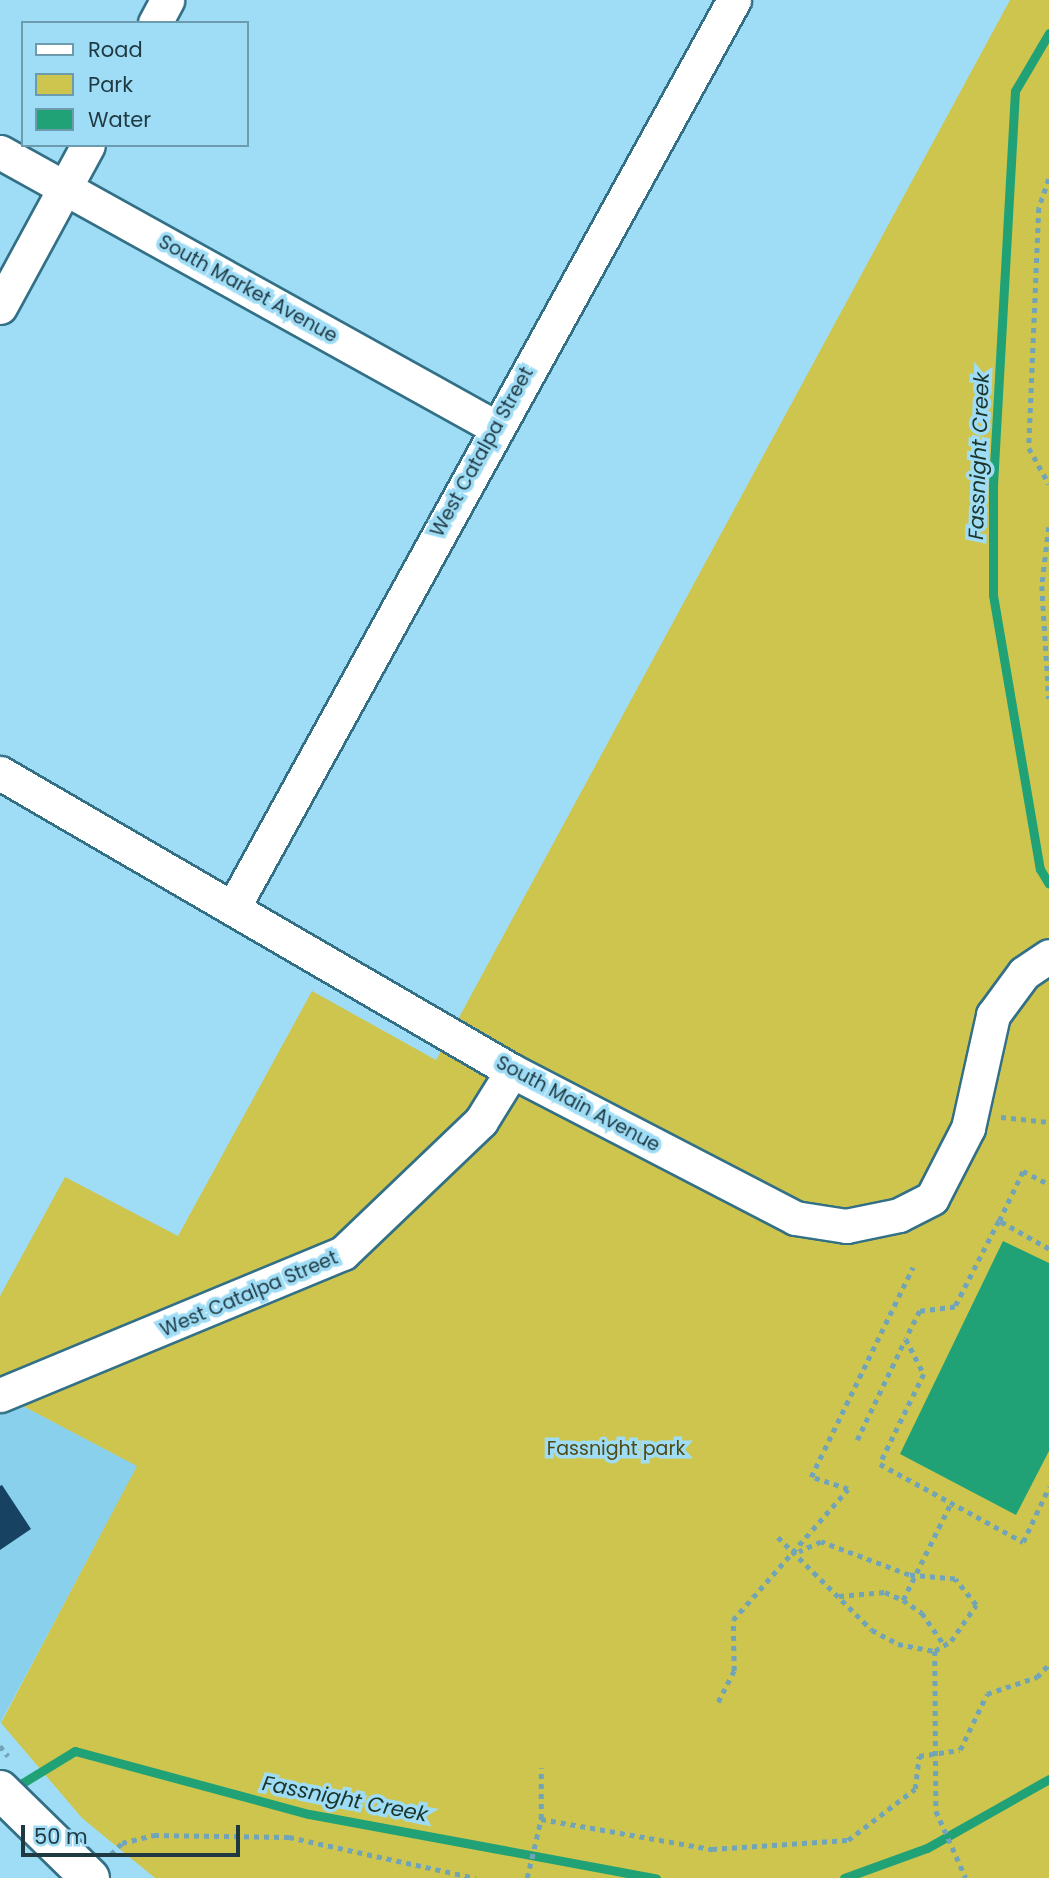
<!DOCTYPE html>
<style>
body{margin:0}
#map{position:relative;width:1049px;height:1878px;overflow:hidden;background:#9fddf6;font-family:Poppins,sans-serif}
div>[style]{position:absolute}
[style*='--x']{left:calc(var(--x)*1px);top:calc(var(--y)*1px);width:calc(var(--w)*1px);rotate:calc(var(--a)*1deg)}
.built>*{inset:0;background:#89d0ec}
.green>*{inset:0;background:#cec54e}
.water>*{inset:0;background:#20a276}
.stream>*{height:9px;margin:-4.5px;padding:0 4.5px;transform-origin:4.5px;border-radius:4.5px;background:#20a276}
.building>*{inset:0;background:#184261}
.path>*{height:4.5px;margin-top:-2.25px;transform-origin:0;background:repeating-linear-gradient(90deg,#72a4b7 0 5px,transparent 0 10px)}
.roads{filter:drop-shadow(2px 0 #337086) drop-shadow(-2px 0 #337086) drop-shadow(0 2px #337086) drop-shadow(0 -2px #337086)}
.minor>*{height:33px;margin:-16.5px;padding:0 16.5px;transform-origin:16.5px;border-radius:16.5px;background:#fff}
.bridges{filter:drop-shadow(2px 0 #337086) drop-shadow(-2px 0 #337086) drop-shadow(0 2px #337086) drop-shadow(0 -2px #337086)}
.major-bridge>*{height:38px;margin:-19px;padding:0 19px;transform-origin:19px;border-radius:19px;background:#fff}
span{translate:-50% -50%;white-space:nowrap;text-align:center;line-height:1.15;-webkit-text-stroke:7px #9fddf6;paint-order:stroke}
.street-label{font-size:19px;color:#1f3942}
.park-label{font-size:19px;color:#4f4a12}
.water-label{font-size:21px;color:#1c352a;font-style:italic}
.legend{position:absolute;left:21px;top:21px;width:228px;height:126px;box-sizing:border-box;background:#9fddf6;border:2px solid #6c9bae;margin:0;padding:9px 12px;list-style:none;font-size:21px;color:#1f3942}
.legend li{display:flex;align-items:center;gap:14px;height:35px}
.legend b{width:35px;border:2px solid #6c9bae}
.scale{position:absolute;left:21px;top:1825px;width:219px;height:32px;box-sizing:border-box;border:4px solid #1f3942;border-top:0;padding-left:9px;font-size:21px;line-height:24px;white-space:nowrap;color:#1f3942;-webkit-text-stroke:5px #9fddf6;paint-order:stroke}
</style>
<div id="map">
<div class="built">
<i style="clip-path:polygon(15px 1402px,138px 1466px,0 1723px,0 1411px)"></i>
</div>
<div class="green">
<i style="clip-path:polygon(1010px 0,1049px 0,1049px 1878px,155px 1878px,82px 1818px,1px 1723px,137px 1466px,0 1394px,0 1296px,65px 1177px,178px 1236px,312px 991px,436px 1060px)"></i>
</div>
<div class="water">
<i style="clip-path:polygon(1003px 1241px,1049px 1263px,1049px 1451px,1016px 1515px,900px 1454px)"></i>
</div>
<div class="stream">
<i style="--x:1049;--y:33;--w:67;--a:120.4"></i>
<i style="--x:1015;--y:91;--w:394;--a:93.2"></i>
<i style="--x:993;--y:484;--w:111;--a:90"></i>
<i style="--x:993;--y:595;--w:278;--a:80.3"></i>
<i style="--x:1040;--y:869;--w:17;--a:59"></i>
<i style="--x:11;--y:1790;--w:75;--a:-31.4"></i>
<i style="--x:75;--y:1751;--w:242;--a:15.1"></i>
<i style="--x:309;--y:1814;--w:353;--a:10.5"></i>
<i style="--x:844;--y:1878;--w:88;--a:-19.9"></i>
<i style="--x:927;--y:1848;--w:140;--a:-29.5"></i>
</div>
<div class="building">
<i style="clip-path:polygon(2px 1485px,31px 1529px,0 1550px,0 1486px)"></i>
</div>
<div class="path">
<i style="--x:1049;--y:179;--w:31;--a:109"></i>
<i style="--x:1039;--y:208;--w:240;--a:92.4"></i>
<i style="--x:1029;--y:448;--w:41;--a:60.9"></i>
<i style="--x:1049;--y:527;--w:59;--a:96.8"></i>
<i style="--x:1042;--y:586;--w:113;--a:86.5"></i>
<i style="--x:1001;--y:1117;--w:48;--a:5.9"></i>
<i style="--x:999;--y:1221;--w:55;--a:-64.4"></i>
<i style="--x:1023;--y:1171;--w:29;--a:27"></i>
<i style="--x:1049;--y:1249;--w:57;--a:-150.8"></i>
<i style="--x:999;--y:1221;--w:97;--a:117.1"></i>
<i style="--x:955;--y:1307;--w:35;--a:173"></i>
<i style="--x:920;--y:1311;--w:31;--a:117"></i>
<i style="--x:906;--y:1339;--w:39;--a:63"></i>
<i style="--x:924;--y:1374;--w:100;--a:116.1"></i>
<i style="--x:880;--y:1464;--w:163;--a:28.6"></i>
<i style="--x:1023;--y:1542;--w:61;--a:-64.7"></i>
<i style="--x:857;--y:1440;--w:111;--a:-64.4"></i>
<i style="--x:778;--y:1537;--w:132;--a:44.7"></i>
<i style="--x:872;--y:1630;--w:30;--a:28"></i>
<i style="--x:898;--y:1644;--w:38;--a:11"></i>
<i style="--x:935;--y:1651;--w:19;--a:-32"></i>
<i style="--x:951;--y:1641;--w:44;--a:-55.2"></i>
<i style="--x:976;--y:1605;--w:33;--a:-129"></i>
<i style="--x:955;--y:1579;--w:46;--a:-175"></i>
<i style="--x:909;--y:1575;--w:94;--a:-159.4"></i>
<i style="--x:821;--y:1542;--w:24;--a:156"></i>
<i style="--x:839;--y:1596;--w:46;--a:-5"></i>
<i style="--x:885;--y:1592;--w:20;--a:24"></i>
<i style="--x:903;--y:1600;--w:23;--a:34"></i>
<i style="--x:922;--y:1613;--w:39;--a:55"></i>
<i style="--x:903;--y:1600;--w:110;--a:-63.7"></i>
<i style="--x:935;--y:1651;--w:160;--a:89.6"></i>
<i style="--x:936;--y:1811;--w:73;--a:65.9"></i>
<i style="--x:718;--y:1702;--w:35;--a:-63"></i>
<i style="--x:734;--y:1671;--w:51;--a:-91.1"></i>
<i style="--x:733;--y:1620;--w:174;--a:-48.7"></i>
<i style="--x:848;--y:1489;--w:39;--a:-162"></i>
<i style="--x:811;--y:1477;--w:233;--a:-64.1"></i>
<i style="--x:0;--y:1746;--w:13;--a:51"></i>
<i style="--x:541;--y:1819;--w:174;--a:10"></i>
<i style="--x:712;--y:1849;--w:136;--a:-3.8"></i>
<i style="--x:848;--y:1840;--w:84;--a:-37.3"></i>
<i style="--x:915;--y:1789;--w:33;--a:-83"></i>
<i style="--x:919;--y:1756;--w:41;--a:-8.3"></i>
<i style="--x:960;--y:1750;--w:62;--a:-64.3"></i>
<i style="--x:987;--y:1694;--w:53;--a:-18.8"></i>
<i style="--x:1037;--y:1677;--w:18;--a:-47"></i>
<i style="--x:111;--y:1854;--w:16;--a:-45"></i>
<i style="--x:122;--y:1843;--w:33;--a:-14"></i>
<i style="--x:154;--y:1835;--w:135;--a:0.8"></i>
<i style="--x:289;--y:1837;--w:191;--a:12.4"></i>
<i style="--x:527;--y:1878;--w:61;--a:-76.7"></i>
<i style="--x:541;--y:1819;--w:51;--a:-90"></i>
</div>
<div class="roads">
<div class="minor">
<i style="--x:155;--y:23;--w:26;--a:-62"></i>
<i style="--x:0;--y:152;--w:566;--a:29.05"></i>
<i style="--x:0;--y:307;--w:184;--a:-61.5"></i>
<i style="--x:0;--y:773;--w:592;--a:30.2"></i>
<i style="--x:512;--y:1071;--w:319;--a:27.4"></i>
<i style="--x:795;--y:1218;--w:52;--a:8.9"></i>
<i style="--x:846;--y:1226;--w:54;--a:-11.7"></i>
<i style="--x:899;--y:1215;--w:37;--a:-27"></i>
<i style="--x:932;--y:1198;--w:79;--a:-62.8"></i>
<i style="--x:968;--y:1128;--w:116;--a:-77.5"></i>
<i style="--x:993;--y:1015;--w:52;--a:-53.6"></i>
<i style="--x:1024;--y:973;--w:30;--a:-34"></i>
<i style="--x:234;--y:906;--w:1035;--a:-61.11"></i>
<i style="--x:0;--y:1395;--w:371;--a:-22.5"></i>
<i style="--x:343;--y:1253;--w:191;--a:-43.7"></i>
<i style="--x:481;--y:1121;--w:59;--a:-58.2"></i>
</div>
</div>
<div class="bridges">
<div class="major-bridge">
<i style="--x:0;--y:1790;--w:126;--a:44.4"></i>
</div>
</div>
<div class="street-label">
<span style="left:248px;top:289px;rotate:29deg">South Market Avenue</span>
<span style="left:482px;top:452px;rotate:-61deg">West Catalpa Street</span>
<span style="left:578px;top:1104px;rotate:28deg">South Main Avenue</span>
<span style="left:249px;top:1294px;rotate:-23deg">West Catalpa Street</span>
</div>
<div class="park-label">
<span style="left:616px;top:1449px">Fassnight park</span>
</div>
<div class="water-label">
<span style="left:979px;top:456px;rotate:-88deg">Fassnight Creek</span>
<span style="left:345px;top:1799px;rotate:11deg">Fassnight Creek</span>
</div>
<ul class="legend">
<li><b style="height:9px;background:#fff"></b>Road</li>
<li><b style="height:19px;background:#cec54e"></b>Park</li>
<li><b style="height:19px;background:#20a276"></b>Water</li>
</ul>
<div class="scale">50 m</div>
</div>
